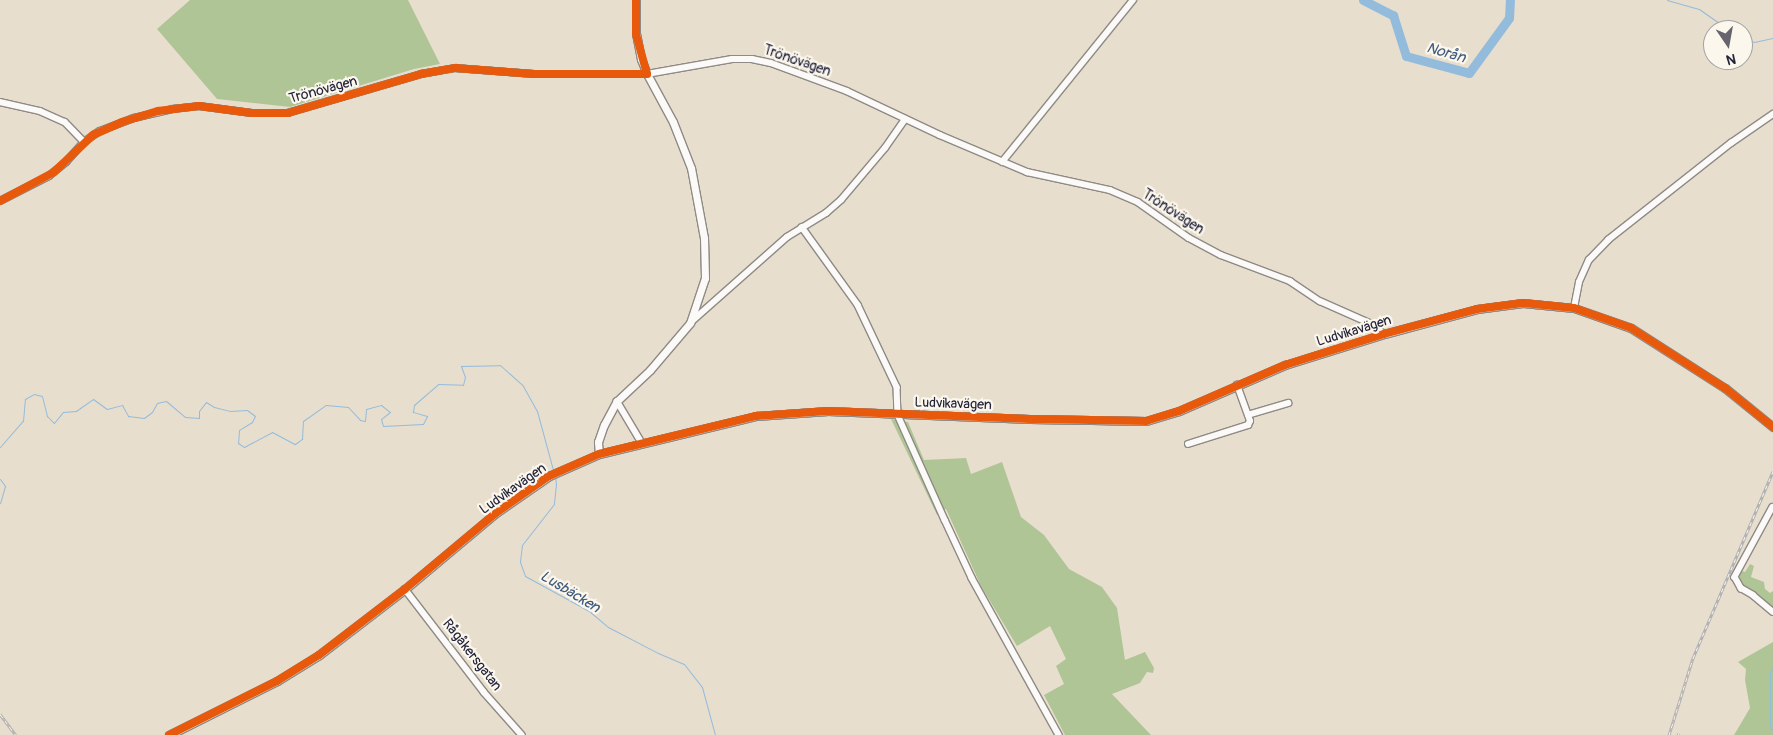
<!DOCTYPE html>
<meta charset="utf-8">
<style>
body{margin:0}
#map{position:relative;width:1773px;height:735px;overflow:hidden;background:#e8dece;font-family:Pangolin,sans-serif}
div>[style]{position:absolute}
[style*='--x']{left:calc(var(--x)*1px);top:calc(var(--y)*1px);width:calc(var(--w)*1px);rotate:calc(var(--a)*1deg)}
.forest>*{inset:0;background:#b0c596}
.stream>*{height:1px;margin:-0.5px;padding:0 0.5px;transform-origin:0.5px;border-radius:0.5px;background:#93bcdc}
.river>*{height:9px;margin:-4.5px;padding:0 4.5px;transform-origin:4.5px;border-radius:4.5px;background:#93bcdc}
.roads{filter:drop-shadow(1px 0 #8e8a85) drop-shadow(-1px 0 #8e8a85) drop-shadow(0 1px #8e8a85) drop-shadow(0 -1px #8e8a85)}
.minor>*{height:5.5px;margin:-2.75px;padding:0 2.75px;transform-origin:2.75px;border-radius:2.75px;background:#fcfaf8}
.tertiary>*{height:7px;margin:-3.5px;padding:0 3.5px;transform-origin:3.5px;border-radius:3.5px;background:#fcfaf8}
.rail>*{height:3px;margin-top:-1.5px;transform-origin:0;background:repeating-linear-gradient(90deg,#fbf7ec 0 4px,#b3b2b3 0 8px);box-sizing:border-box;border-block:1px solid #b3b2b3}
.cycleway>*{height:8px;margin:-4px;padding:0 4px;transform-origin:4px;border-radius:4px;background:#e8590c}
span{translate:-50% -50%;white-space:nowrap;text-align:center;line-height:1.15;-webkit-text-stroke:4.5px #fbf7ec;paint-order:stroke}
.street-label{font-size:14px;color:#22223b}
.water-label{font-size:15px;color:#415a7e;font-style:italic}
.north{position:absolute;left:1703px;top:20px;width:50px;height:50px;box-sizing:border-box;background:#fbf7ec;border:1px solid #a4a2a5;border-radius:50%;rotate:168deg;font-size:14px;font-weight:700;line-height:20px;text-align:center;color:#22223b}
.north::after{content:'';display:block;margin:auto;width:18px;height:22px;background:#67646e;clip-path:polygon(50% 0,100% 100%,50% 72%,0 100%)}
</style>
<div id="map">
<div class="forest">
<i style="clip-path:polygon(190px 0,408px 0,440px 64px,414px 69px,290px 107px,217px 99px,157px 29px)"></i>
<i style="clip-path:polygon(891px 419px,908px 422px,924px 460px,966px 458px,971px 474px,1002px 462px,1021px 517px,1044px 535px,1069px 569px,1102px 587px,1117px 608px,1125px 660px,1145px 652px,1154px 668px,1153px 673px,1147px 672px,1140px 683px,1112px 694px,1151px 735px,1065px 735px,1044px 695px,1064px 684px,1056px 666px,1066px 659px,1050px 626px,1017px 646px,981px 586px,946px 509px,937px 515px)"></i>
<i style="clip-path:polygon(1750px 564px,1754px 566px,1751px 577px,1764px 582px,1765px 589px,1770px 593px,1773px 591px,1773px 609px,1740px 583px,1740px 574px,1742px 571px,1745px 572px)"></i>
<i style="clip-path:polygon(1773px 642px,1773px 735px,1734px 735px,1750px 708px,1745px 680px,1746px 669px,1738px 662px)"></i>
</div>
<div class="stream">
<i style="--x:1667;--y:0;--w:33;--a:16"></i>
<i style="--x:1699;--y:9;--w:37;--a:35"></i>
<i style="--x:1743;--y:39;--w:11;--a:15"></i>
<i style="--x:1754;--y:42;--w:19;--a:-12"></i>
<i style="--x:0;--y:447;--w:35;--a:-49"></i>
<i style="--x:23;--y:421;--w:22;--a:-85"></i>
<i style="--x:25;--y:399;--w:10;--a:-29"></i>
<i style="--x:34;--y:394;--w:8;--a:14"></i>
<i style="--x:42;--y:396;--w:21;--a:76"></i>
<i style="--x:47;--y:416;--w:10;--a:45"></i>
<i style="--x:54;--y:423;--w:14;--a:-51"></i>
<i style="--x:63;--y:412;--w:13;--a:-4"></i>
<i style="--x:76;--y:411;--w:21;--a:-35"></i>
<i style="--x:93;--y:399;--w:17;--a:36"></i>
<i style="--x:107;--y:409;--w:16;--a:-15"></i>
<i style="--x:122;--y:405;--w:13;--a:61"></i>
<i style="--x:128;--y:416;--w:16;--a:7"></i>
<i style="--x:144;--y:418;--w:10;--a:-37"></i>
<i style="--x:152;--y:412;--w:10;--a:-61"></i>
<i style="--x:157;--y:403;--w:9;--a:-13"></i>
<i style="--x:166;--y:401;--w:25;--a:40"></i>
<i style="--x:185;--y:417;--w:14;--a:4"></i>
<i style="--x:199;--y:418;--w:7;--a:-90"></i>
<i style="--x:199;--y:411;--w:11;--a:-52"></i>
<i style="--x:206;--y:402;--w:9;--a:32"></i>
<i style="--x:214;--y:407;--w:16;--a:14"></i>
<i style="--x:230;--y:411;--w:17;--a:-3"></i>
<i style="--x:247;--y:410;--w:10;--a:37"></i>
<i style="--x:255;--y:416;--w:7;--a:117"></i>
<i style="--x:252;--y:422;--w:15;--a:148"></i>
<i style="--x:239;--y:430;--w:13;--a:94"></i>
<i style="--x:238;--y:443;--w:7;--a:34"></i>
<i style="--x:244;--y:447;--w:32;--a:-28"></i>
<i style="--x:272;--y:432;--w:26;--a:28"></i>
<i style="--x:295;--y:444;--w:9;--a:-36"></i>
<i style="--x:302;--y:439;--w:18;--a:-87"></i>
<i style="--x:303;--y:421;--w:28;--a:-35"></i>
<i style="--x:326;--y:405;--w:22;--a:5"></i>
<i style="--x:348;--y:407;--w:18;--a:47"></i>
<i style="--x:360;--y:420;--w:5;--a:11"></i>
<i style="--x:365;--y:421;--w:12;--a:-85"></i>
<i style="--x:366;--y:409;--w:16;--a:-15"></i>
<i style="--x:381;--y:405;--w:11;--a:38"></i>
<i style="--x:390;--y:412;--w:11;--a:142"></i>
<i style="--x:381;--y:419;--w:7;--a:74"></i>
<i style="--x:383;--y:426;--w:40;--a:-2.9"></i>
<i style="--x:423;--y:424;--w:9;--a:-63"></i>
<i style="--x:427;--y:416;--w:15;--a:-164"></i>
<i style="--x:413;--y:412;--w:7;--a:-82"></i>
<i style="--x:414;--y:405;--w:32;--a:-41"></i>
<i style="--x:438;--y:384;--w:25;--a:2"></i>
<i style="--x:463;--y:385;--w:8;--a:-76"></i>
<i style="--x:465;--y:377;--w:12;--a:-110"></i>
<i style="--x:461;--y:366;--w:39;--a:-1"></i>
<i style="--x:500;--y:365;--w:31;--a:42"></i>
<i style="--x:523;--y:386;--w:29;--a:61"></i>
<i style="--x:537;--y:411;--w:61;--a:74.8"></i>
<i style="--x:555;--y:476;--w:8;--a:83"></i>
<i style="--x:556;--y:484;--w:20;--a:96"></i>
<i style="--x:554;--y:504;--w:52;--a:128"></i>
<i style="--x:522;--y:545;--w:17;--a:97"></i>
<i style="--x:520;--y:562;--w:15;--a:70"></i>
<i style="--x:525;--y:576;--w:73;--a:28.7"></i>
<i style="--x:589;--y:611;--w:25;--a:40"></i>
<i style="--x:608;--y:627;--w:56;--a:27.5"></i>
<i style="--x:658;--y:653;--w:28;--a:23"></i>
<i style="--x:684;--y:664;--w:29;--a:52"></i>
<i style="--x:702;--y:687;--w:50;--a:74.8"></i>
<i style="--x:0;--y:479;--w:9;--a:54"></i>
<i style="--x:5;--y:486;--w:18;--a:106"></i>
<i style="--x:1773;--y:667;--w:6;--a:121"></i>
<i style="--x:1770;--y:672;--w:55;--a:90"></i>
<i style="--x:1770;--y:727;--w:5;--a:53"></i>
</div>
<div class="river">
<i style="--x:1363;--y:0;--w:34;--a:27"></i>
<i style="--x:1393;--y:15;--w:43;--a:72.4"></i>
<i style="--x:1406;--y:56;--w:65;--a:15.1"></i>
<i style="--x:1469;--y:73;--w:68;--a:-54"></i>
<i style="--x:1509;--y:18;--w:18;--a:-87"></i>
</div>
<div class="roads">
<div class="minor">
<i style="--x:0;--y:102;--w:41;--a:12.7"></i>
<i style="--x:40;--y:111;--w:27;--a:24"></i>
<i style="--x:65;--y:122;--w:28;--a:46"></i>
<i style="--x:1002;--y:162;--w:208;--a:-51"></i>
<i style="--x:0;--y:201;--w:55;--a:-27"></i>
<i style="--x:49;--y:176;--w:22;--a:-39"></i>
<i style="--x:66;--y:162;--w:27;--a:-48"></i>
<i style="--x:84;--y:142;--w:19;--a:-35"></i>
<i style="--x:100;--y:131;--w:36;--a:-21"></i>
<i style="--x:134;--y:118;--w:39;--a:-13"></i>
<i style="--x:172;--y:109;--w:27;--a:-6"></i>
<i style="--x:199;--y:106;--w:53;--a:7.5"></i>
<i style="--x:252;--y:113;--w:36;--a:0"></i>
<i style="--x:288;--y:113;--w:139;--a:-16.3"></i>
<i style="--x:421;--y:74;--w:35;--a:-10"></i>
<i style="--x:455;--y:68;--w:79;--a:4.3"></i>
<i style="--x:534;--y:74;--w:113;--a:0"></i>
<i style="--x:647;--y:74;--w:86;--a:-10"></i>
<i style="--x:732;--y:59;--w:20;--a:0"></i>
<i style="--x:752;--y:59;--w:19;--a:12"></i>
<i style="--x:771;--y:63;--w:81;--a:20.2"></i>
<i style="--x:847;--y:91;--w:103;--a:25.3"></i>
<i style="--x:940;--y:135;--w:95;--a:23"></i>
<i style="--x:1027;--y:172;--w:85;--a:12.2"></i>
<i style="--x:1110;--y:190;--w:30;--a:23"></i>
<i style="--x:1138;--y:202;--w:62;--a:35.2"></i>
<i style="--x:1189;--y:238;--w:36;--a:28"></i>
<i style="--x:1221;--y:255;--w:74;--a:20.6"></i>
<i style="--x:1290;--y:281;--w:36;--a:34"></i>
<i style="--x:1320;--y:301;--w:57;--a:23.9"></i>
<i style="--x:1372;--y:324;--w:16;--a:40"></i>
<i style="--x:802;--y:227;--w:96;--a:54.3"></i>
<i style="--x:858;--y:305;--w:91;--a:64.6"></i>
<i style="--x:897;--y:387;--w:28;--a:88"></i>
<i style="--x:898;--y:415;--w:115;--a:65.9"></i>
<i style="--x:945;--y:520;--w:64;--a:65"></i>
<i style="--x:972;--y:578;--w:179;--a:61"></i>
<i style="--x:1574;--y:308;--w:26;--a:-79"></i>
<i style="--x:1579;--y:282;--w:24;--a:-66"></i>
<i style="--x:1589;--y:260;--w:28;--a:-46"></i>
<i style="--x:1608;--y:240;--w:157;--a:-38.3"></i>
<i style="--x:1731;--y:143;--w:51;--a:-34.6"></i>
<i style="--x:691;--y:322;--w:128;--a:-41.5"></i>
<i style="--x:787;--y:237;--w:46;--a:-31.6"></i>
<i style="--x:826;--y:213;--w:20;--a:-41"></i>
<i style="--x:841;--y:200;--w:68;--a:-49.8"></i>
<i style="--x:885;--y:148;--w:35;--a:-55"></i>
<i style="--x:617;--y:401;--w:49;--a:59.2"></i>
<i style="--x:1248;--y:415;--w:42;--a:-16.7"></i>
<i style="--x:1188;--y:444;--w:63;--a:-17.6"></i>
<i style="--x:1248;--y:425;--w:4;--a:-63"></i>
<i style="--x:1250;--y:421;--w:38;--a:-110"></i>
<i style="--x:1773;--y:507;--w:80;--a:118.5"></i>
<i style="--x:1735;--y:577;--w:13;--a:61"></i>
<i style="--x:1741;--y:588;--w:14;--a:30"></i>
<i style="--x:1753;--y:595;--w:26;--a:40"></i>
<i style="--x:405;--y:589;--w:130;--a:52.5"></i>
<i style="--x:484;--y:692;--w:57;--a:48.5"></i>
</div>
<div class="tertiary">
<i style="--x:599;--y:454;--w:12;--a:-95"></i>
<i style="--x:598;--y:442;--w:18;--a:-71"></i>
<i style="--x:604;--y:425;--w:27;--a:-62"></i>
<i style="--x:617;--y:401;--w:45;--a:-43.2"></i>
<i style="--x:650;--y:370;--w:62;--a:-49.6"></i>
<i style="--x:690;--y:323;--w:47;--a:-71.6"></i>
<i style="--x:705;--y:278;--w:40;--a:-91.4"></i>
<i style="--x:704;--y:238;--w:71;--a:-100.5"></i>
<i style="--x:691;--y:168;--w:49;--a:-111.4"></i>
<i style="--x:673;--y:122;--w:55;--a:-118.4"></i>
<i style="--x:647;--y:74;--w:16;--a:-112"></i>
<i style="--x:641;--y:59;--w:25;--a:-101"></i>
<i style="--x:636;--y:34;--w:34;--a:-90"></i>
<i style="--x:169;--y:735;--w:121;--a:-26.6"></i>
<i style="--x:277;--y:681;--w:49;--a:-31.8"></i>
<i style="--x:319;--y:655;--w:108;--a:-37.5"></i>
<i style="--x:405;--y:589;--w:119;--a:-39.9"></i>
<i style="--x:496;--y:513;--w:65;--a:-34.9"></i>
<i style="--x:549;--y:476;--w:55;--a:-23.7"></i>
<i style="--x:599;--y:454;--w:162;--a:-13.6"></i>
<i style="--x:756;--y:416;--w:72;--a:-4"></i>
<i style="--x:828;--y:411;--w:202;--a:2.3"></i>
<i style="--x:1030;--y:419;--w:116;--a:1"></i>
<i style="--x:1146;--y:421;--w:34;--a:-17"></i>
<i style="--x:1179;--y:411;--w:116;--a:-23.5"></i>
<i style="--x:1285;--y:365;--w:104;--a:-17.4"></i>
<i style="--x:1384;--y:334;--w:96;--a:-15"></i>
<i style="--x:1477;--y:309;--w:46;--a:-7.4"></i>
<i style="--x:1523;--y:303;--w:51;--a:5.6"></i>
<i style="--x:1574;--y:308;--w:60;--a:19.3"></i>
<i style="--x:1631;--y:328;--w:112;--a:32.6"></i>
<i style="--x:1725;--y:388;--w:62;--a:39.1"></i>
</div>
</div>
<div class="rail">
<i style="--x:0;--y:714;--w:26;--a:53"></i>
<i style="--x:1669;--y:735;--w:81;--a:-72.7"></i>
<i style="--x:1693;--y:658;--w:203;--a:-66.8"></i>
<i style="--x:1678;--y:735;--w:2;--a:-63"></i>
</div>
<div class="cycleway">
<i style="--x:0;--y:201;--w:61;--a:-28.2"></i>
<i style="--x:54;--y:172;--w:54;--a:-43.5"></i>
<i style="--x:93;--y:135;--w:32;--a:-24"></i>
<i style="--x:122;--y:122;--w:38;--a:-17"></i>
<i style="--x:158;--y:111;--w:41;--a:-7"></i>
<i style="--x:199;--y:106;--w:53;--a:7.5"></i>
<i style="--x:252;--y:113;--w:36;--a:0"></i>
<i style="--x:288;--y:113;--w:139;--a:-16.3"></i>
<i style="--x:421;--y:74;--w:35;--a:-10"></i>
<i style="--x:455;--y:68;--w:79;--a:4.3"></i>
<i style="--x:534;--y:74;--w:113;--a:0"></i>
<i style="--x:647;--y:74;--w:41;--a:-105.4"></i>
<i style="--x:636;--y:34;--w:34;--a:-90"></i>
<i style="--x:169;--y:735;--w:121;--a:-26.6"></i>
<i style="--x:277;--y:681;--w:49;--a:-31.8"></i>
<i style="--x:319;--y:655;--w:108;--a:-37.5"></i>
<i style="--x:405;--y:589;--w:119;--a:-39.9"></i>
<i style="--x:496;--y:513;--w:65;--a:-34.9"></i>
<i style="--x:549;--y:476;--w:55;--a:-23.7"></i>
<i style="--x:599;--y:454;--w:162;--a:-13.6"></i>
<i style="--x:756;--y:416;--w:72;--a:-4"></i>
<i style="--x:828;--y:411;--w:202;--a:2.3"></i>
<i style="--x:1030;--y:419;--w:116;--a:1"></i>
<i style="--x:1146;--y:421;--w:34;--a:-17"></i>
<i style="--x:1179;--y:411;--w:116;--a:-23.5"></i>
<i style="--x:1285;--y:365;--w:104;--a:-17.4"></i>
<i style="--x:1384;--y:334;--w:96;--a:-15"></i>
<i style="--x:1477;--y:309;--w:46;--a:-7.4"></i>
<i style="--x:1523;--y:303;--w:51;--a:5.6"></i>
<i style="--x:1574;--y:308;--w:60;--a:19.3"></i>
<i style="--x:1631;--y:328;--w:112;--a:32.6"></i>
<i style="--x:1725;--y:388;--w:62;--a:39.1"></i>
</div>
<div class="street-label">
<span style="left:797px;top:61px;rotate:19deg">Trönövägen</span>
<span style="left:323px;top:90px;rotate:-15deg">Trönövägen</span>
<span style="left:1173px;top:212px;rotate:33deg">Trönövägen</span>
<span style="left:1354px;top:331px;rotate:-17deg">Ludvikavägen</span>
<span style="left:953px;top:404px;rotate:2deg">Ludvikavägen</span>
<span style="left:513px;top:489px;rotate:-35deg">Ludvikavägen</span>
<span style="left:472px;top:655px;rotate:52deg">Rågåkersgatan</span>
</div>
<div class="water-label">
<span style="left:1446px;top:53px;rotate:16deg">Norån</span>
<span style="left:570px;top:592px;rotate:31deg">Lusbäcken</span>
</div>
<div class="north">N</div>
</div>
